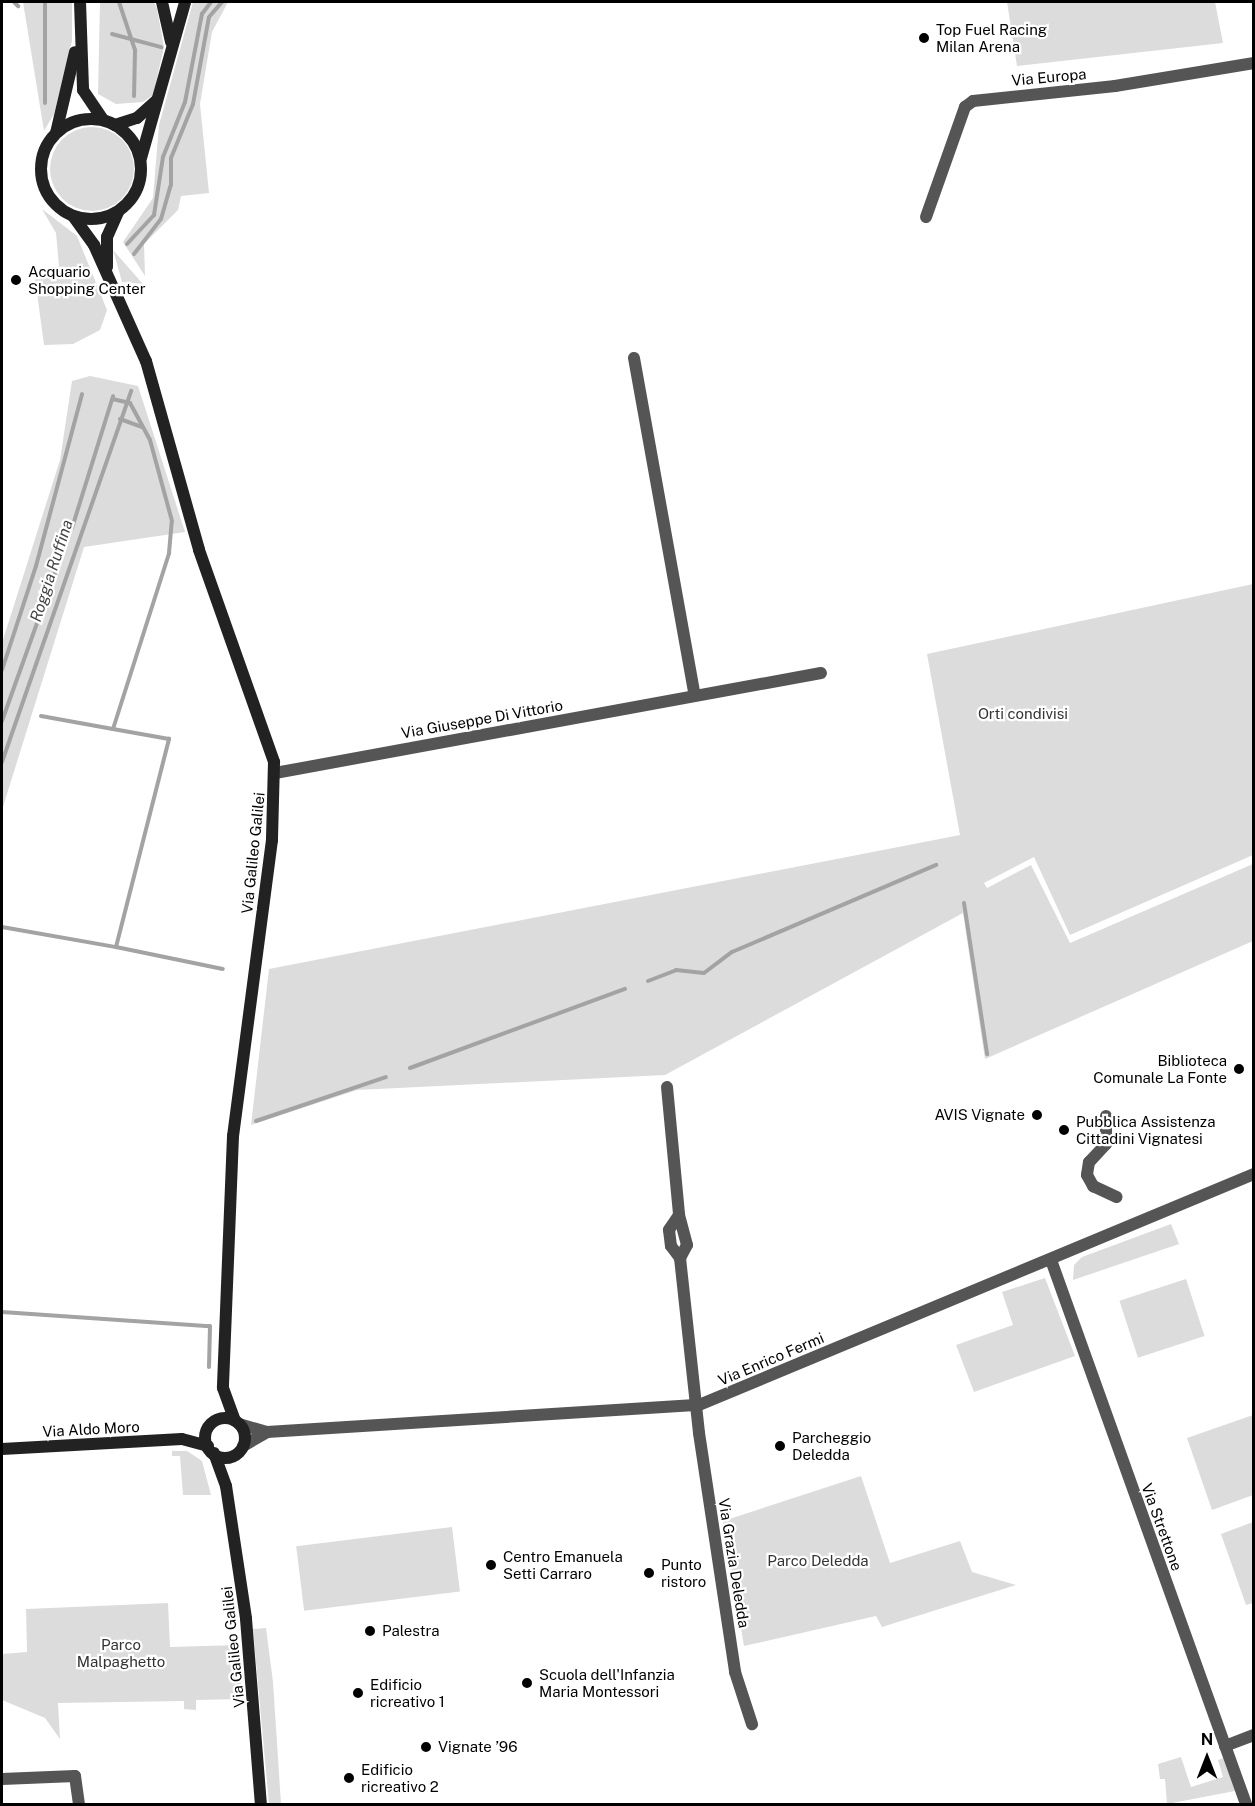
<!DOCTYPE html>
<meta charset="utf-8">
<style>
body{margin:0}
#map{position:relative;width:1255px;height:1806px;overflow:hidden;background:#fff;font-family:"Public Sans",sans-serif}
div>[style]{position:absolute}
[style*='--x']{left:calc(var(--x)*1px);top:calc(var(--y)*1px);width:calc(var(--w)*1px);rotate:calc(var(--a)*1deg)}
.green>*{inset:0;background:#dcdcdc;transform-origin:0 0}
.round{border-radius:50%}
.stream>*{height:4px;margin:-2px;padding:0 2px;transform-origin:2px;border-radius:2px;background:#a3a3a3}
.street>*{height:12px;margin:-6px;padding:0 6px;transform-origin:6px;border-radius:6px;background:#555}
.secondary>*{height:12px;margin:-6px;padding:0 6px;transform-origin:6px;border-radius:6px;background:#222}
.secondary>.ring{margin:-6px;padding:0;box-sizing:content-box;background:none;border:12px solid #222;border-radius:50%}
.dots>*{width:16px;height:16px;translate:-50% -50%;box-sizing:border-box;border:3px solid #fff;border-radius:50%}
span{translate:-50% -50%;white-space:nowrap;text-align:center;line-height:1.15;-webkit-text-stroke:4.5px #fff;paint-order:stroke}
.poi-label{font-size:15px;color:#000}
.left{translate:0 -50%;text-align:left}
.right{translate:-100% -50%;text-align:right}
.street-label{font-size:15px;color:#000}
.park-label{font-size:15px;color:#333}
.water-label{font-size:16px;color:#444;font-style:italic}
.frame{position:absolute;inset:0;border:3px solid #000;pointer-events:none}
.north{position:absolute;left:1177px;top:1728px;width:60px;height:60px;-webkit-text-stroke:4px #fff;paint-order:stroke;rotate:0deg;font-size:16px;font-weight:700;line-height:24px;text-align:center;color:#000}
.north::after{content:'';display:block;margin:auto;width:21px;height:27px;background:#000;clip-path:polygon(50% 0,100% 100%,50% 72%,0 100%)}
</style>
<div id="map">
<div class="green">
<i style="clip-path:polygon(23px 2px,72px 2px,72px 41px,54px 114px,44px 131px)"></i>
<i style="clip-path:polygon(100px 2px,154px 2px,157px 9px,164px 47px,153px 95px,143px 102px,116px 104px,98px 94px)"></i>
<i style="clip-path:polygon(193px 2px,228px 2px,212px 32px,200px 104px,209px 193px,181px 196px,178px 210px,144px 244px,145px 276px,123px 242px,153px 198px,159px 125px)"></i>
<i style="clip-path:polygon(1007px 2px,1215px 2px,1223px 43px,1017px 66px)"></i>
<i class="round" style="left:50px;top:127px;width:84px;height:84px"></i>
<i style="clip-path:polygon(42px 209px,77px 236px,107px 310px,100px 330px,73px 344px,44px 345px,35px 278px,50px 276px,59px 266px,56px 233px)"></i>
<i style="clip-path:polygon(113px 250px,143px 284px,122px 282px)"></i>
<i style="clip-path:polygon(90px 376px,138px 386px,185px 532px,84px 547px,2px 810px,2px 643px,60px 460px,72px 381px)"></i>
<i style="clip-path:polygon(1253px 584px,1253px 855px,1070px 935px,1034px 857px,984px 883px,987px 888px,1031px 865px,1070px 943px,1253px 864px,1253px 941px,985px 1059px,963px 913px,665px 1075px,357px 1090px,251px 1125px,269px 969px,960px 835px,927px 654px)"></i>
<i style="clip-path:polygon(1171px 1224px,1179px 1244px,1073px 1280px,1074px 1265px,1082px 1257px)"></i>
<i style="clip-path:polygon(1045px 1278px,1075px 1356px,974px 1392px,956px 1345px,1013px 1325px,1002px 1292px)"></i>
<i style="left:1186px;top:1279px;width:60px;height:70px;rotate:72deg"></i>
<i style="clip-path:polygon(1253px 1415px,1253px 1495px,1212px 1510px,1187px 1438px)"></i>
<i style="clip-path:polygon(172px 1451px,187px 1451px,202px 1461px,211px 1495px,183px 1495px,180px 1456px,172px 1456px)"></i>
<i style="clip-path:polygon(861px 1476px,890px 1563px,960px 1541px,972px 1572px,1016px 1585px,882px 1627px,876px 1616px,744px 1646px,723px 1521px)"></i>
<i style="clip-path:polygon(1253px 1522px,1253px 1603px,1246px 1605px,1221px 1534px)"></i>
<i style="left:452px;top:1527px;width:65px;height:157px;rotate:83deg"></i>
<i style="clip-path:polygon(168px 1603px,170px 1647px,238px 1645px,242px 1699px,196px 1700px,196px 1710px,184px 1709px,184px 1701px,58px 1703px,60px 1739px,45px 1718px,2px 1700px,2px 1654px,27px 1652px,26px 1609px)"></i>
<i style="clip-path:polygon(266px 1628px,273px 1682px,281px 1804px,269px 1804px,253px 1629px)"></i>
<i style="clip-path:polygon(1181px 1757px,1191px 1787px,1223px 1777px,1218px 1760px,1223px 1758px,1235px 1791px,1167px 1804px,1165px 1779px,1160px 1779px,1158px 1764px)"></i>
</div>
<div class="stream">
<i style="--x:14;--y:2;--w:6;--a:45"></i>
<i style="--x:45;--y:2;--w:101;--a:90"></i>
<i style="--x:119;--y:2;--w:51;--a:71.6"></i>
<i style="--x:135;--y:50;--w:46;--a:91.2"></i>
<i style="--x:112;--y:34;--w:51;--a:14.9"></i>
<i style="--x:127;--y:244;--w:40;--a:-47"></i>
<i style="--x:154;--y:215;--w:59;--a:-81.2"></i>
<i style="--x:163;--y:157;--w:59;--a:-68.2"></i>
<i style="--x:185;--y:102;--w:90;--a:-79.1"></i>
<i style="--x:202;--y:14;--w:15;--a:-53"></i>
<i style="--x:134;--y:254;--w:44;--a:-52.4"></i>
<i style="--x:161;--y:219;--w:35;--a:-74"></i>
<i style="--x:171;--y:185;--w:27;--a:-90"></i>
<i style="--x:171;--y:158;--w:58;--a:-67.8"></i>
<i style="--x:193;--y:104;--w:88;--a:-79.6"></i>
<i style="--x:209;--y:17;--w:20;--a:-49"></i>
<i style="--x:120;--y:419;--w:23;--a:20"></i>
<i style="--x:72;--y:528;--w:138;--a:-72.7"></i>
<i style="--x:2;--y:670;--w:109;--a:-71.9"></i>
<i style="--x:36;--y:566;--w:178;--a:-75"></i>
<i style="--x:41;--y:716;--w:73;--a:10.2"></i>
<i style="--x:2;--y:721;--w:157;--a:-70.3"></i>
<i style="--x:2;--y:762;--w:393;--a:-70.8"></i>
<i style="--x:964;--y:903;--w:153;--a:81.3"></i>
<i style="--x:2;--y:927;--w:116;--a:10"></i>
<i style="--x:116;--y:947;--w:215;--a:-75.7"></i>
<i style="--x:169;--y:739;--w:57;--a:-169.9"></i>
<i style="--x:113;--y:729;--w:185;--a:-72.3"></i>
<i style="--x:169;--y:553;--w:32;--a:-85"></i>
<i style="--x:172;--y:521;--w:84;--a:-105.2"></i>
<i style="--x:150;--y:440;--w:42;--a:-118.4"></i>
<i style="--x:130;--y:403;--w:18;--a:-167"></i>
<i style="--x:116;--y:947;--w:109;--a:11.6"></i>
<i style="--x:648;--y:981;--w:30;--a:-21"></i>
<i style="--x:676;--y:970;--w:28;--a:6"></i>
<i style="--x:704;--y:973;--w:35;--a:-37"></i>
<i style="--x:732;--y:952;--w:222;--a:-23.1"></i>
<i style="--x:410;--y:1068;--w:229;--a:-20.2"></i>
<i style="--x:256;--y:1121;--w:137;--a:-18.7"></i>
<i style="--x:2;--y:1312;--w:208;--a:3.9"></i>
<i style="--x:210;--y:1326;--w:41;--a:91.4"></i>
</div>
<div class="street">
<i style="--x:926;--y:217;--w:117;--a:-70.5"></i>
<i style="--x:965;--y:107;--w:10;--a:-37"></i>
<i style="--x:973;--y:101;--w:143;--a:-6"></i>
<i style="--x:1115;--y:86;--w:141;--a:-9.4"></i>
<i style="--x:634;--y:358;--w:343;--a:79.8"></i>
<i style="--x:275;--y:773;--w:555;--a:-10.38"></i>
<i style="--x:667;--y:1087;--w:129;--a:84.6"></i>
<i style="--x:679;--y:1215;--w:31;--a:75"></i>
<i style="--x:687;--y:1245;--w:15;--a:118"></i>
<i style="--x:1106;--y:1116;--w:28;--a:90"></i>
<i style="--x:1106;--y:1144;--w:25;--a:133"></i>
<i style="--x:1089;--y:1162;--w:13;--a:99"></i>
<i style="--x:1087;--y:1175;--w:13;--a:61"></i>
<i style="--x:1093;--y:1186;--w:26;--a:25"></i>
<i style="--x:679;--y:1215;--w:18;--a:124"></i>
<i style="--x:669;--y:1230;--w:16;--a:83"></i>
<i style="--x:671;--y:1246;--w:15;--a:53"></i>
<i style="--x:680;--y:1258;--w:176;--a:83.8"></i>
<i style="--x:699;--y:1433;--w:242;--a:81.4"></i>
<i style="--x:735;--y:1672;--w:55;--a:71.9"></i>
<i style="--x:1051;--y:1260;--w:578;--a:70.28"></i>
<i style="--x:239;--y:1424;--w:29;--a:16"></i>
<i style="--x:243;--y:1446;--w:28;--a:-30"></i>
<i style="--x:267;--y:1432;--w:433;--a:-3.6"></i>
<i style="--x:699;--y:1405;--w:601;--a:-22.6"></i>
<i style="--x:1225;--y:1746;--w:31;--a:-21"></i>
<i style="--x:2;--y:1779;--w:73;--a:-2.4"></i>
<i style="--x:75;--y:1776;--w:28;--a:82"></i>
</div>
<div class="secondary">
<i style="--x:80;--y:2;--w:88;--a:88"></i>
<i style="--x:83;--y:90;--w:36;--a:56"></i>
<i style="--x:162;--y:2;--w:41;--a:77.3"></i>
<i class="ring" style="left:41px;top:119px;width:88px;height:88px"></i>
<i style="--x:115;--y:125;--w:23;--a:-18"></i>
<i style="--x:137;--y:118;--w:27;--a:-42"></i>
<i style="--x:56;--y:133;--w:83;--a:-76.8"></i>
<i style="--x:141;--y:158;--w:162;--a:-74.2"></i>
<i style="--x:73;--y:216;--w:36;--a:54"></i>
<i style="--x:94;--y:245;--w:127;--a:65.9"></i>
<i style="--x:146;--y:361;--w:196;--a:74.3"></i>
<i style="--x:199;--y:550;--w:225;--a:70.5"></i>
<i style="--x:274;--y:762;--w:78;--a:91.5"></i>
<i style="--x:272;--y:840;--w:299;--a:97.5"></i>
<i style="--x:233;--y:1136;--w:252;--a:92.3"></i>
<i style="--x:223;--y:1388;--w:35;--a:70"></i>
<i style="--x:107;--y:267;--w:30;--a:-90"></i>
<i style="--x:107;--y:237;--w:27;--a:-66"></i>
<i class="ring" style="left:205px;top:1418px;width:28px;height:28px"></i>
<i style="--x:2;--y:1449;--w:180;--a:-3.2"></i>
<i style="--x:182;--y:1439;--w:27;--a:15"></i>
<i style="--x:214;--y:1453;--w:35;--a:70"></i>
<i style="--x:226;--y:1486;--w:134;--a:81.4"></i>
<i style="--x:246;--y:1619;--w:186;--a:85.4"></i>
</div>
<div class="dots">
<i style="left:924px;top:38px;background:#000"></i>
<i style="left:16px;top:280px;background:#000"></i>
<i style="left:1239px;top:1069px;background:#000"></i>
<i style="left:1037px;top:1115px;background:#000"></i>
<i style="left:1064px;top:1130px;background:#000"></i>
<i style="left:780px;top:1446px;background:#000"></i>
<i style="left:491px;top:1565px;background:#000"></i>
<i style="left:649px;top:1573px;background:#000"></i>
<i style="left:370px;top:1631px;background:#000"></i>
<i style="left:527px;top:1683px;background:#000"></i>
<i style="left:358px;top:1693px;background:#000"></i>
<i style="left:426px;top:1747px;background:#000"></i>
<i style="left:349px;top:1778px;background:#000"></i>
</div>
<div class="poi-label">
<span class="left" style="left:936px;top:38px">Top Fuel Racing<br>Milan Arena</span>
<span class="left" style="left:28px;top:280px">Acquario<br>Shopping Center</span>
<span class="right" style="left:1227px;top:1069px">Biblioteca<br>Comunale La Fonte</span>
<span class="right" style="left:1025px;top:1115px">AVIS Vignate</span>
<span class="left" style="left:1076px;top:1130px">Pubblica Assistenza<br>Cittadini Vignatesi</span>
<span class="left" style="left:792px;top:1446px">Parcheggio<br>Deledda</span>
<span class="left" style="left:503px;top:1565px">Centro Emanuela<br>Setti Carraro</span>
<span class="left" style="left:661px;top:1573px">Punto<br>ristoro</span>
<span class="left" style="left:382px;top:1631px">Palestra</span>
<span class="left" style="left:539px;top:1683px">Scuola dell'Infanzia<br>Maria Montessori</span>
<span class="left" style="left:370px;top:1693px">Edificio<br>ricreativo 1</span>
<span class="left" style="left:438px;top:1747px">Vignate ’96</span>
<span class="left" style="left:361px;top:1778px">Edificio<br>ricreativo 2</span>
</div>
<div class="street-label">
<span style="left:1049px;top:77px;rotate:-5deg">Via Europa</span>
<span style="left:482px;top:719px;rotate:-10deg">Via Giuseppe Di Vittorio</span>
<span style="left:253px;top:853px;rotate:-84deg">Via Galileo Galilei</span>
<span style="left:771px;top:1359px;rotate:-23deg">Via Enrico Fermi</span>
<span style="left:91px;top:1429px;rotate:-3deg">Via Aldo Moro</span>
<span style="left:1162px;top:1527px;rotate:70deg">Via Strettone</span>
<span style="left:734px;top:1563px;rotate:81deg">Via Grazia Deledda</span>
<span style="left:233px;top:1647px;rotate:-96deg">Via Galileo Galilei</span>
</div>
<div class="park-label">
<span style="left:1023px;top:714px">Orti condivisi</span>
<span style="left:818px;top:1561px">Parco Deledda</span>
<span style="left:121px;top:1653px">Parco<br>Malpaghetto</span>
</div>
<div class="water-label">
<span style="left:52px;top:571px;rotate:-72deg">Roggia Ruffina</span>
</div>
<div class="frame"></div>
<div class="north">N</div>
</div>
